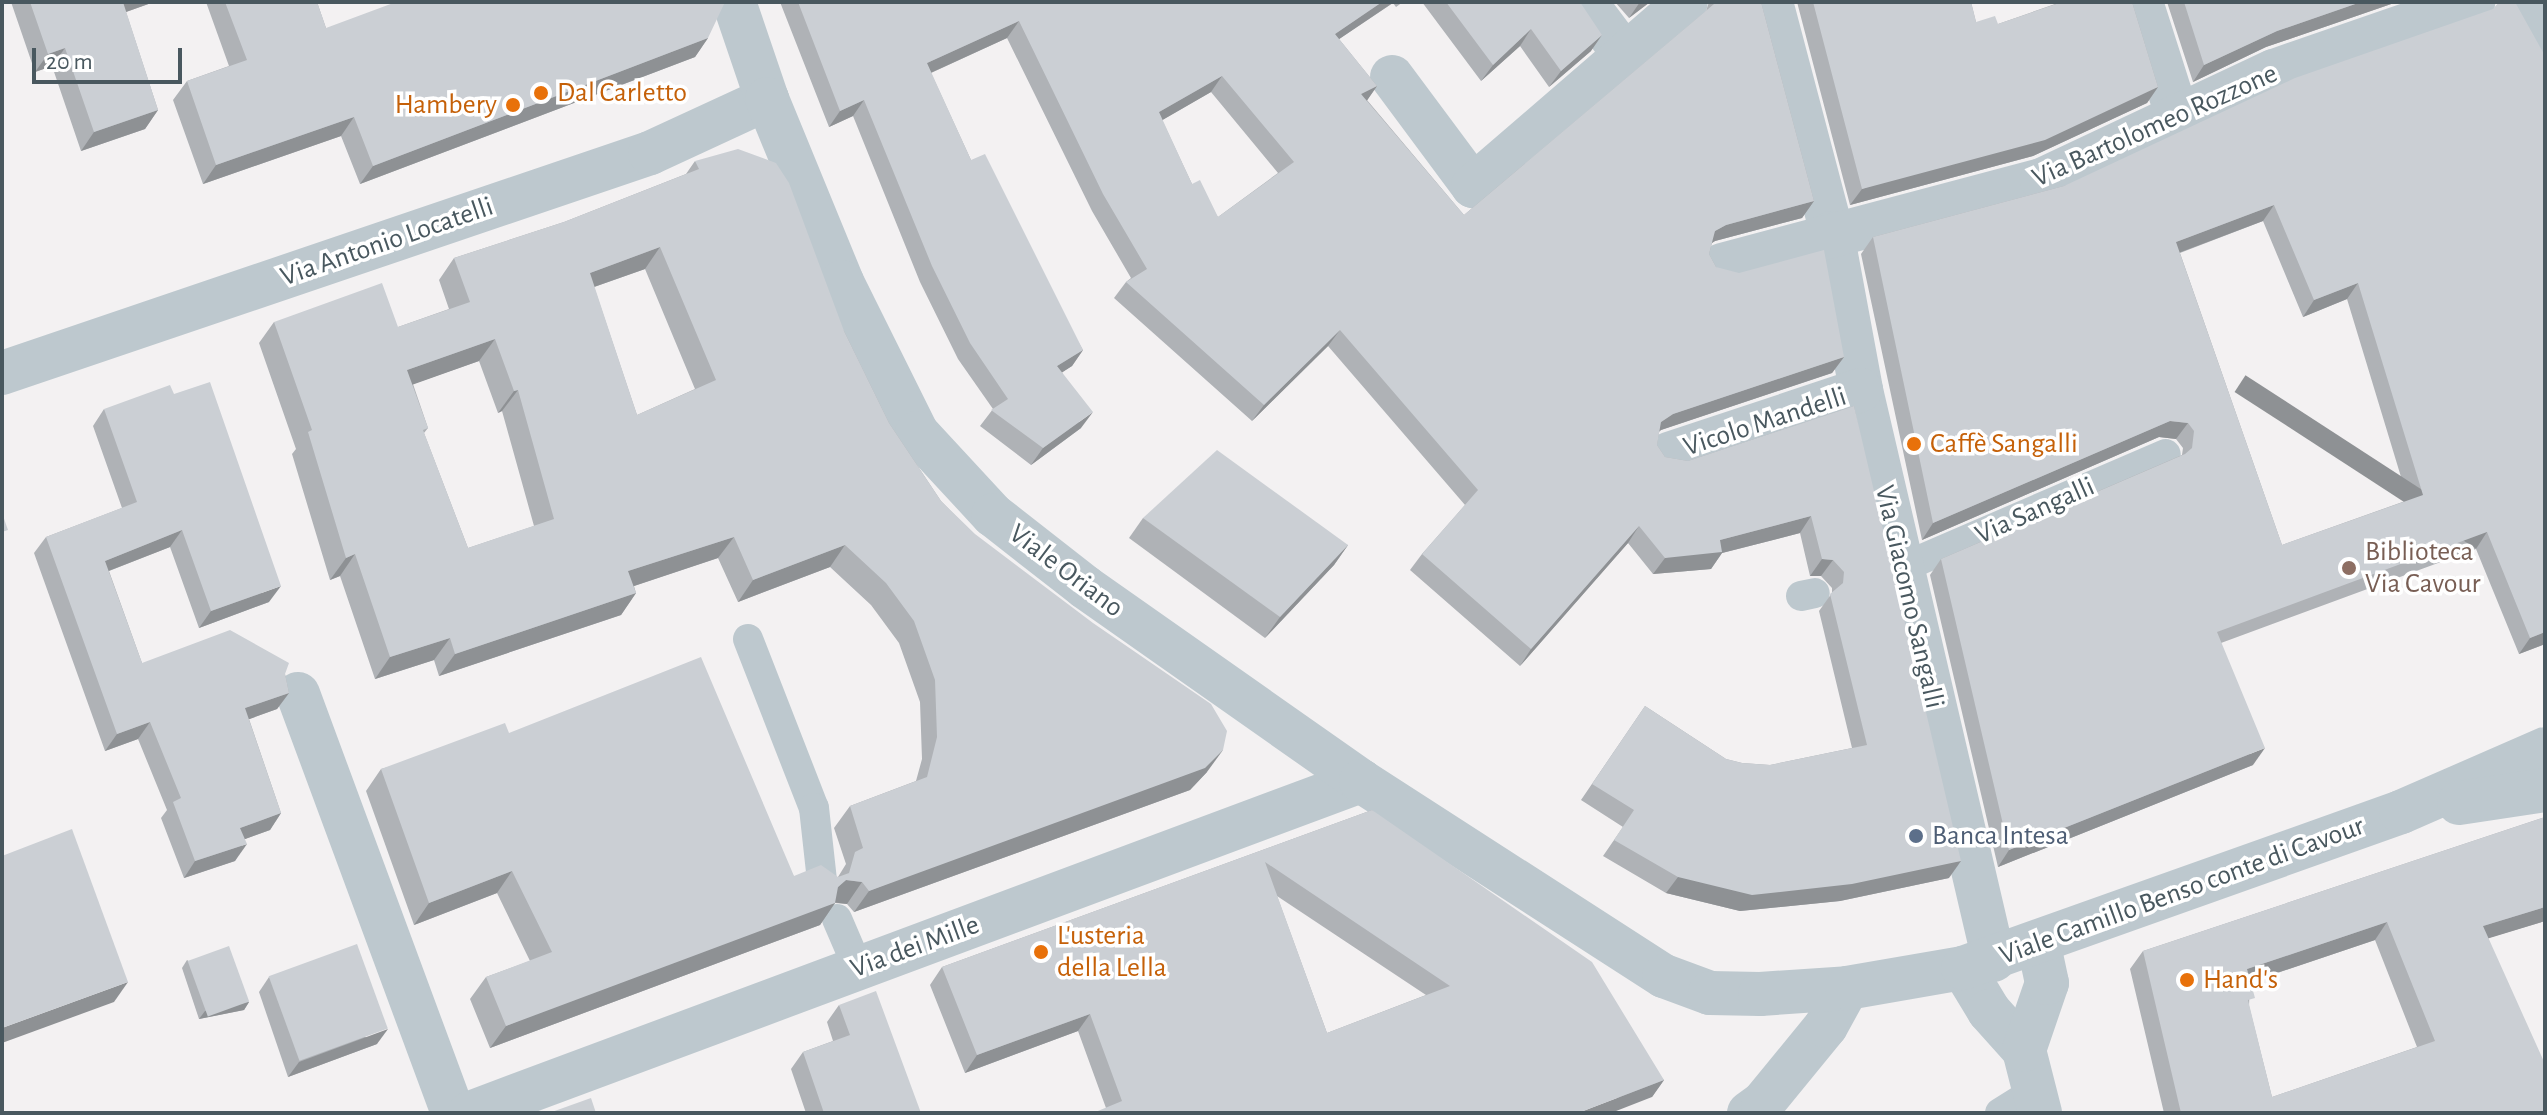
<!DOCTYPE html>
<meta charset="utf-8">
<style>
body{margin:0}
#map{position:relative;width:2547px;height:1115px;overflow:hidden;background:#f3f1f2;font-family:"Alegreya Sans",sans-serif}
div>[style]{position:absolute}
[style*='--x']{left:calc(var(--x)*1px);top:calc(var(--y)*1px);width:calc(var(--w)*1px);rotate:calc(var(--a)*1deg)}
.service>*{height:30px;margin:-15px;padding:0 15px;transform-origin:15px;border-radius:15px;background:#bdc8ce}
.minor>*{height:44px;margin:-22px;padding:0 22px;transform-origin:22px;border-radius:22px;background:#bdc8ce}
.tertiary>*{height:44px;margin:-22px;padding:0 22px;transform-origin:22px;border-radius:22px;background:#bdc8ce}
.wall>*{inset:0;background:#afb2b6}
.shaded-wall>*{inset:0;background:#8e9194;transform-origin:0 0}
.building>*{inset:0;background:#cbcfd4;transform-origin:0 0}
.dots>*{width:22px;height:22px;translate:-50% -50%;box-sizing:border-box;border:4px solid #fff;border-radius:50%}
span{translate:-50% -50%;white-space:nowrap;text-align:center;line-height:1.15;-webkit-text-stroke:7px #fff;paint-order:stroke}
.food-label{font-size:28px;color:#c56008}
.left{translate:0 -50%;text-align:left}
.right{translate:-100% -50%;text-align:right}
.street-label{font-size:28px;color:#49585f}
.education-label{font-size:28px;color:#785e54}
.service-label{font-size:28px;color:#4e5e75}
.frame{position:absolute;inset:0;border:4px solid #49585f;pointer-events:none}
.scale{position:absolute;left:32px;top:48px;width:150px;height:36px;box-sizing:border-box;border:4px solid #49585f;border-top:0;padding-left:10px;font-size:24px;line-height:28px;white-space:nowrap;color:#49585f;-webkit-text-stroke:6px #fff;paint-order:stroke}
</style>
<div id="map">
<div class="service">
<i style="--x:1892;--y:572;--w:298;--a:-23.3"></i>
<i style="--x:1801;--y:596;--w:14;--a:-12"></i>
<i style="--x:748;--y:639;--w:181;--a:68.7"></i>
<i style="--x:814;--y:808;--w:73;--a:83.7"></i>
<i style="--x:837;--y:919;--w:53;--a:66.8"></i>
<i style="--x:2000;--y:1113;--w:41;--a:-32.2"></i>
</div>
<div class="minor">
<i style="--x:1585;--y:2;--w:66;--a:53"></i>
<i style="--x:1771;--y:2;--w:239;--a:75.2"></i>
<i style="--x:1832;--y:233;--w:160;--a:79.5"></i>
<i style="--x:1861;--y:390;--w:585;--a:76.87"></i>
<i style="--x:2141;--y:2;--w:119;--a:72.3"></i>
<i style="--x:2521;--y:2;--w:53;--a:62.9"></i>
<i style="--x:1392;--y:77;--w:136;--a:53.4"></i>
<i style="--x:1473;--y:186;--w:281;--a:-40.8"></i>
<i style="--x:1722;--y:265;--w:331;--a:-14.9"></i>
<i style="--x:2042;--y:180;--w:256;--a:-25.2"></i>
<i style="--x:2274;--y:71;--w:211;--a:-19.1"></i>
<i style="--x:2;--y:373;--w:684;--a:-18.75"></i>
<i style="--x:650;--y:153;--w:129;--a:-24.8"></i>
<i style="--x:1669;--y:454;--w:202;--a:-18.4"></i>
<i style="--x:298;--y:694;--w:447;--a:69.7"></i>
<i style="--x:1963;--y:968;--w:50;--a:58.8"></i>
<i style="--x:1989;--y:1011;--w:52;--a:48.1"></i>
<i style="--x:2024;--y:1050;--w:65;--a:75.7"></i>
<i style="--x:2024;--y:1050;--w:71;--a:-71.1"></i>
<i style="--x:2047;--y:983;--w:39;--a:-102"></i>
<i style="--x:470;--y:1113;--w:951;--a:-20.44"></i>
<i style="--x:1749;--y:1113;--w:17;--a:-36"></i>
<i style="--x:1763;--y:1103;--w:99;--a:-50.7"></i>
<i style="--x:1826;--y:1026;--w:43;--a:-61.1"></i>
</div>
<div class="tertiary">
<i style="--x:734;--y:2;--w:102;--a:71.2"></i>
<i style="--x:767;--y:99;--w:198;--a:67.7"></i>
<i style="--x:842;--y:282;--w:169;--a:63.6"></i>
<i style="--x:917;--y:433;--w:112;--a:47.2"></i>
<i style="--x:993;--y:515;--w:117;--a:38"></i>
<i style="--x:1085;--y:587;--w:337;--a:35.1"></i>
<i style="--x:1361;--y:781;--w:360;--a:32.8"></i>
<i style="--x:1664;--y:976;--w:49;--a:20.3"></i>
<i style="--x:1710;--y:993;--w:50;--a:1.1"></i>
<i style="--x:1760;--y:994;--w:87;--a:-3.9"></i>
<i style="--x:1847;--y:988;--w:118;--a:-9.8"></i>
<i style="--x:1963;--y:968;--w:465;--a:-19.6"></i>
<i style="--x:2401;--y:812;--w:157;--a:-23.6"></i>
<i style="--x:2459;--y:803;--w:87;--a:-8.6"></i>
</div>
<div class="wall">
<i style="clip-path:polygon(11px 2px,154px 2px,126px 12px,158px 110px,145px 129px,81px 151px,52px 66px,35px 72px)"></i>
<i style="clip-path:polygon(206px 2px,317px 2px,326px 28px,708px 38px,695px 57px,360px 184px,341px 136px,203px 184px,173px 100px,187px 81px,229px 66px)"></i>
<i style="clip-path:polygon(evenodd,780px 2px,1403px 2px,1396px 7px,1393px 3px,1339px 39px,1377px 86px,1367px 100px,1464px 215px,1706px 11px,1709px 2px,1761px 2px,1814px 201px,1802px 218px,1715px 241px,1712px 243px,1709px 254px,1716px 267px,1844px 357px,1832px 373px,1661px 430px,1659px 432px,1657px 445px,1665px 457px,1688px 461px,1854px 406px,1949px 878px,1840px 901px,1740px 911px,1666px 893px,1603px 856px,1623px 827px,1581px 800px,1645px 706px,1726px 759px,1742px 763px,1770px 765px,1852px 748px,1819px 611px,1832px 593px,1832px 588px,1821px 576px,1810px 576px,1800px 533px,1722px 553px,1711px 569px,1653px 574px,1628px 543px,1520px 666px,1410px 570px,1422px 554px,1465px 505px,1328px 346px,1252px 421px,1114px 298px,1126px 282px,1131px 278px,1092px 211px,1007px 38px,931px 73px,971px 160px,1083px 350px,1072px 366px,1062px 372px,1081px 428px,1031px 465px,980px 426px,993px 409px,958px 359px,920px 282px,853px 116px,829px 127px,780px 2px,1211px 92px,1278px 173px,1218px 217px,1192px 184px,1162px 120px,1211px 92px)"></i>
<i style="clip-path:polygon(1422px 2px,1580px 2px,1591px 51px,1549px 87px,1520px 46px,1481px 81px)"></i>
<i style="clip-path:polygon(1615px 2px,1650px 2px,1629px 18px)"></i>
<i style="clip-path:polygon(1797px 2px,1971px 2px,1976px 22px,1998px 24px,2058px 3px,2058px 2px,2132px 2px,2158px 87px,2147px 103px,2033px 156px,1850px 205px)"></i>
<i style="clip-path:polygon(2167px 2px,2397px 2px,2266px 47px,2193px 82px)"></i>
<i style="clip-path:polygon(evenodd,2544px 54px,2545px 644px,2519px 654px,2476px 549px,2221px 643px,2253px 765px,1998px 867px,1930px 575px,1941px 559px,2182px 455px,2183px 448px,2176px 439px,2159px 437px,1922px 540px,1861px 254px,1873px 237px,2064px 186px,2544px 54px,2263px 221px,2303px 317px,2347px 299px,2408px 500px,2282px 545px,2180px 253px,2263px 221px)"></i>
<i style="clip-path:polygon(evenodd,695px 161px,844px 331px,889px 423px,941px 501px,1207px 772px,1190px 790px,854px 912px,847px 904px,835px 903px,820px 925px,490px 1048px,470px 999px,486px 977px,530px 961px,497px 893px,414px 925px,366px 791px,381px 769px,509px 733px,794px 876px,838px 877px,846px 864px,834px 828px,850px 806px,916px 781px,922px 759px,920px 702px,899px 643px,871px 605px,830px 567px,738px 602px,718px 558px,634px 586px,636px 593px,621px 615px,439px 676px,434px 660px,375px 679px,340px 576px,330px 580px,292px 454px,296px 449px,259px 343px,274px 322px,398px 327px,449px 309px,439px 280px,454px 258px,564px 222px,686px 174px,695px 161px,645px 269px,695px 389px,637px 415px,594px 287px,645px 269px,695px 161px,479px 361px,498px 413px,502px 411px,534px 526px,468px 548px,424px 433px,428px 428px,413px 384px,479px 361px)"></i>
<i style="clip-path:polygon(104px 409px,269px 602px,199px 628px,170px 547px,109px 571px,142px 663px,285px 674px,289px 693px,277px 709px,249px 719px,281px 813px,270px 830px,245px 839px,235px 861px,184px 878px,161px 818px,167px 810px,138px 739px,105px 751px,34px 553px,46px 537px,122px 508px,93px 426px)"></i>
<i style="clip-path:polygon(1143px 518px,1348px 545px,1334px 565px,1265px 638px,1129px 538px)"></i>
<i style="clip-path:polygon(evenodd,1372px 810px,1664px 1080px,1652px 1097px,1106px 1108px,1078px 1031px,965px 1073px,930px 985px,942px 967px,1372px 810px,1277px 896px,1426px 995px,1327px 1033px,1277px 896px)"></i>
<i style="clip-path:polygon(evenodd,2545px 817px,2545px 921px,2488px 938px,2545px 1113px,2164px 1113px,2130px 969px,2143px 951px,2545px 817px,2375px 940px,2417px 1047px,2272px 1097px,2249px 1006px,2250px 982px,2375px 940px)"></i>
<i style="clip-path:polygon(187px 960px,249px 1002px,244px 1010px,199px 1019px,182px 968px)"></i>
<i style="clip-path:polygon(269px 977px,377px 1044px,288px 1077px,259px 992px)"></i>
<i style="clip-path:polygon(839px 1005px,921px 1113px,806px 1113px,791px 1069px,803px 1052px,833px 1041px,827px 1022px)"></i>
</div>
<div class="shaded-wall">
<i style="clip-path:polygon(120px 2px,154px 2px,109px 18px)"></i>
<i style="clip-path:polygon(1382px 2px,1394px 2px,1323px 50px,1335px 34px)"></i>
<i style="clip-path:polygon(1640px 2px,1650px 2px,1629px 18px)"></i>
<i style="clip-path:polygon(2361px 2px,2397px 2px,2266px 47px,2193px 82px,2204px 65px,2277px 31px)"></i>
<i style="clip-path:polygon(1019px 21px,1007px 38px,915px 80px,927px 63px)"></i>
<i style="clip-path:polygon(1531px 29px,1520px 46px,1481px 81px,1493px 65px)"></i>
<i style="clip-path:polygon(1602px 35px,1591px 51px,1549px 87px,1561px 71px)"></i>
<i style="clip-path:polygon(708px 38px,695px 57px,360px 184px,373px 166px)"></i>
<i style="clip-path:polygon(65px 48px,52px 66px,35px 72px,48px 54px)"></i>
<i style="clip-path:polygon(1222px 76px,1211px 92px,1147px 129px,1159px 112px)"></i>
<i style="clip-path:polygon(1377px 86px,1366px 102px,1361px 94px)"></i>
<i style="clip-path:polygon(2158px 87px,2147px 103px,2033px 156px,1850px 205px,1862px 189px)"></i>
<i style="clip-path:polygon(864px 100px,853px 116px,829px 127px,840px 111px)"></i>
<i style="clip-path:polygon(158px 110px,145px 129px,81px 151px,94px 132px)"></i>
<i style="clip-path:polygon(354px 117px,341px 136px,203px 184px,216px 165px)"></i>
<i style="clip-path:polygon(1814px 201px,1802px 218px,1715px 241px,1704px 248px,1715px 231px,1726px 225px)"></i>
<i style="clip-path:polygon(2274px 205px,2263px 221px,2165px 258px,2176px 242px)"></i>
<i style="clip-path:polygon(660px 247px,645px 269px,574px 294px,590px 273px)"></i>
<i style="clip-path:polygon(2358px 283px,2347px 299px,2303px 317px,2314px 300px)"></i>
<i style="clip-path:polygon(1340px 330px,1328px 346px,1252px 421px,1264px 405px)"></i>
<i style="clip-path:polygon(495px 339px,479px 361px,392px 392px,407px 370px)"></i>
<i style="clip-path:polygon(1083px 350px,1072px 366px,1046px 383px,1057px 366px)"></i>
<i style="clip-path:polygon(1844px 357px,1832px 373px,1661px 430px,1650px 438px,1661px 422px,1673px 414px)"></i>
<i style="clip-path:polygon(518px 390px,502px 411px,498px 413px,514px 391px)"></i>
<i style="clip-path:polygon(1093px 412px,1081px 428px,1031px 465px,1043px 448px)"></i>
<i style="clip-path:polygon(2170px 421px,2188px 423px,2176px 439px,2159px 437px,1922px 540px,1933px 523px)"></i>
<i style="clip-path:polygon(1811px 516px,1800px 533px,1722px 553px,1711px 569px,1653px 574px,1665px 558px,1720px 540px)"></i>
<i style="clip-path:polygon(1639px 526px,1628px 543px,1520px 666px,1531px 649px)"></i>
<i style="clip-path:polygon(182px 530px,170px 547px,93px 577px,105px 561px)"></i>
<i style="left:2487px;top:532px;width:20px;height:288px;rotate:123deg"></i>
<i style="clip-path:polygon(734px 537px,718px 558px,613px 593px,628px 571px)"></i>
<i style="clip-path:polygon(845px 545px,830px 567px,738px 602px,753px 580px)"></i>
<i style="clip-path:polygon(1348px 545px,1334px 565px,1265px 638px,1280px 617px)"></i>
<i style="clip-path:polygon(355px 554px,340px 576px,330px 580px,346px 558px)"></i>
<i style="clip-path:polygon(1822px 559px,1833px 560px,1821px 576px,1810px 576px)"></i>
<i style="clip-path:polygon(281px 586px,269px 602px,199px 628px,211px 611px)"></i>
<i style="clip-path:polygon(636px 593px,621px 615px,439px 676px,455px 654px)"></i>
<i style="clip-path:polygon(2545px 632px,2545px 644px,2519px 654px,2530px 638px)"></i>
<i style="clip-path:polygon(450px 638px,434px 660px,375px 679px,390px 657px)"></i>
<i style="clip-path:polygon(289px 693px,277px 709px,233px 725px,245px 708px)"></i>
<i style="clip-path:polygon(150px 722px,138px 739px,105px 751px,117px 734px)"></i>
<i style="clip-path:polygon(2265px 748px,2253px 765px,1998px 867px,2009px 850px)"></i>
<i style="clip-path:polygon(1223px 750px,1207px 772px,1190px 790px,854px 912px,869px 891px)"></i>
<i style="clip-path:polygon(281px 813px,270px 830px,229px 845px,240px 828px)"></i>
<i style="clip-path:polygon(247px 844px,235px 861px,184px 878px,195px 861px)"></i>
<i style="clip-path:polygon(1961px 861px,1949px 878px,1840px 901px,1740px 911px,1666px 893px,1678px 877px)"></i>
<i style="clip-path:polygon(512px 871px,497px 893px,414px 925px,429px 903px)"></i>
<i style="clip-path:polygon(846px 880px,862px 882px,847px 904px,831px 902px,835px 903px,820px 925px,490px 1048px,506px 1026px,838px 887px)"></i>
<i style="clip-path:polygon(2545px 907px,2545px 921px,2470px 944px,2483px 926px)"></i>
<i style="clip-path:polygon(2387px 922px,2375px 940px,2235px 987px,2247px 969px)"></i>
<i style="clip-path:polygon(128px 982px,114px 1002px,2px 1043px,2px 1028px)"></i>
<i style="clip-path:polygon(249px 1002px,244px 1010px,199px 1019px,205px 1011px)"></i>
<i style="clip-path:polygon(1090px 1014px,1078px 1031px,965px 1073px,977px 1055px)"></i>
<i style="clip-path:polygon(388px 1029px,377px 1044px,288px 1077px,299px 1062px)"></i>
<i style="clip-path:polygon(1664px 1080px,1652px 1097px,1611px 1113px,1578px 1113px)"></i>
</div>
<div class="building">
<i style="clip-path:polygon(30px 2px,123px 2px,158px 110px,94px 132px,65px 48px,48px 54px)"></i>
<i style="clip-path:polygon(225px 2px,317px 2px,326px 28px,396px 2px,725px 2px,708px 38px,373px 166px,354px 117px,216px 165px,187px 81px,247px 60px)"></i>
<i style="clip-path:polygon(evenodd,798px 2px,1382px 2px,1335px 34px,1377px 86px,1361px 94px,1464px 215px,1714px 4px,1715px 2px,1761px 2px,1814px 201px,1726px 225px,1715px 231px,1709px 254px,1716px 267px,1739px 273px,1824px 250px,1844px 357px,1673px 414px,1661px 422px,1657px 445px,1665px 457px,1688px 461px,1854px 406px,1961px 861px,1852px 884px,1752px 895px,1678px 877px,1614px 840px,1634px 810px,1592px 784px,1645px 706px,1726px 759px,1742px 763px,1770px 765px,1867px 745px,1830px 594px,1843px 583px,1844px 572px,1833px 560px,1822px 559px,1811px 516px,1720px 540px,1722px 552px,1665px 558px,1639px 526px,1531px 649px,1422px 554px,1478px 490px,1340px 330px,1264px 405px,1126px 282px,1147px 269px,1103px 194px,1019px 21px,927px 63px,971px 160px,985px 154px,1083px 350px,1057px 366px,1093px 412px,1043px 448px,991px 410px,1008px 399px,970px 343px,932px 266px,864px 100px,840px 111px,798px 2px,1222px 76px,1294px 162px,1218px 217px,1200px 180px,1192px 184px,1159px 112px,1222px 76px)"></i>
<i style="clip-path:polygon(1446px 2px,1580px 2px,1602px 35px,1561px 71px,1531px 29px,1493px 65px)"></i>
<i style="clip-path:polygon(1813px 2px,1971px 2px,1976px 22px,1995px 16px,1998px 24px,2062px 2px,2132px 2px,2158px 87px,2045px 140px,1862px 189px)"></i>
<i style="clip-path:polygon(2184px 2px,2361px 2px,2277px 31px,2204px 65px)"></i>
<i style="clip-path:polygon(evenodd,2499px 2px,2515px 2px,2544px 54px,2545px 54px,2545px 632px,2530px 638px,2487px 532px,2217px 632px,2265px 748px,2009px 850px,1941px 559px,2185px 454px,2192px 448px,2194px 431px,2188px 423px,2170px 421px,1933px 523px,1873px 237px,2064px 186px,2295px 78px,2493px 9px,2499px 2px,2274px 205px,2314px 300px,2358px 283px,2423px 495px,2282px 545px,2176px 242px,2274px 205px)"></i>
<i style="clip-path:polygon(evenodd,738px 149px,776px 163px,789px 183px,844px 331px,889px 423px,941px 501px,975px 534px,1093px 623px,1211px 704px,1227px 731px,1223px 750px,1205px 768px,869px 891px,862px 882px,846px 880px,838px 887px,835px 903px,506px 1026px,486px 977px,552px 952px,512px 871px,429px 903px,381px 769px,505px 723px,509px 733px,701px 657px,794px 876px,821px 865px,838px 877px,849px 873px,855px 852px,863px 848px,850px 806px,927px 777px,937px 737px,935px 680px,914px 621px,886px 583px,845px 545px,753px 580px,734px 537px,628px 571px,636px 593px,455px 654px,450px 638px,390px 657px,355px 554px,346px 558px,308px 432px,312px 430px,274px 322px,382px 283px,398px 327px,470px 302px,454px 258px,564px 222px,699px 169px,695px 161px,738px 149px,660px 247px,716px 380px,637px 415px,590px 273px,660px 247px,738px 149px,495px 339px,514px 391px,518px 390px,554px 519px,468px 548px,423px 430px,428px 428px,407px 370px,495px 339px)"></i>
<i style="clip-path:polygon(210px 382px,281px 586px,211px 611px,182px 530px,105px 561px,142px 663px,230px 630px,289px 663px,285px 674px,289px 693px,245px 708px,281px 813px,240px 828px,247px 844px,195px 861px,173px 802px,181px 798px,150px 722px,117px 734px,46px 537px,137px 502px,104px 409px,170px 385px,174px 394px)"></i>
<i style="clip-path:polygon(1217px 450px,1348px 545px,1280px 617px,1143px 518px)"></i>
<i style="clip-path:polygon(2px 513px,8px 530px,2px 532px)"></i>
<i style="clip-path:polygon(evenodd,1372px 810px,1592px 962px,1664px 1080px,1578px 1113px,1093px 1113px,1122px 1101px,1090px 1014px,977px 1055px,942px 967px,1372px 810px,1265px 862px,1450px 986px,1327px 1033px,1265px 862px)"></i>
<i style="clip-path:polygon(evenodd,2545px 817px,2545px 907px,2483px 926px,2545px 1064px,2545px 1113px,2181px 1113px,2143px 951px,2545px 817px,2387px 922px,2435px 1041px,2272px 1097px,2248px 1000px,2255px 998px,2247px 969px,2387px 922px)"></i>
<i style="clip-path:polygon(72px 829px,128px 982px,2px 1028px,2px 856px)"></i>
<i style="left:357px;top:944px;width:90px;height:94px;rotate:70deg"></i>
<i style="left:229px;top:946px;width:59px;height:44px;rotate:70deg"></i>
<i style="clip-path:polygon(876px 991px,921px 1113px,824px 1113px,803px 1052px,850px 1035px,839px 1005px)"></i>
<i style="clip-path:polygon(591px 1098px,596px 1113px,549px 1113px)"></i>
</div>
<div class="dots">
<i style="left:541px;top:93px;background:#e8710a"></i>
<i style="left:513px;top:105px;background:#e8710a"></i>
<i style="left:1914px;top:444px;background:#e8710a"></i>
<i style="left:2349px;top:568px;background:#8d6e63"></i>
<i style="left:1916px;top:836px;background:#5c6f8a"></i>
<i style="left:1041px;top:952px;background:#e8710a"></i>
<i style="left:2187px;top:980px;background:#e8710a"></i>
</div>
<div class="food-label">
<span class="left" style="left:557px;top:93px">Dal Carletto</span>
<span class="right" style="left:497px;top:105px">Hambery</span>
<span class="left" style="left:1930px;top:444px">Caffè Sangalli</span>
<span class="left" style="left:1057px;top:952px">L'usteria<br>della Lella</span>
<span class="left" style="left:2203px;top:980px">Hand's</span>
</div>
<div class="street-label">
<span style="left:2155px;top:126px;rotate:-24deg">Via Bartolomeo Rozzone</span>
<span style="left:387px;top:242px;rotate:-19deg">Via Antonio Locatelli</span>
<span style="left:1765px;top:422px;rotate:-18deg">Vicolo Mandelli</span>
<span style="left:2035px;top:511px;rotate:-24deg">Via Sangalli</span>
<span style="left:1066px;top:571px;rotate:37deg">Viale Oriano</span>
<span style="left:1909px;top:597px;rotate:77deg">Via Giacomo Sangalli</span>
<span style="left:2182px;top:891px;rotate:-20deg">Viale Camillo Benso conte di Cavour</span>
<span style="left:915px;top:947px;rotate:-20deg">Via dei Mille</span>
</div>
<div class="education-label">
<span class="left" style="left:2365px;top:568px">Biblioteca<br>Via Cavour</span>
</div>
<div class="service-label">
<span class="left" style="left:1932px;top:836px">Banca Intesa</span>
</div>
<div class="frame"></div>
<div class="scale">20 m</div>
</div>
